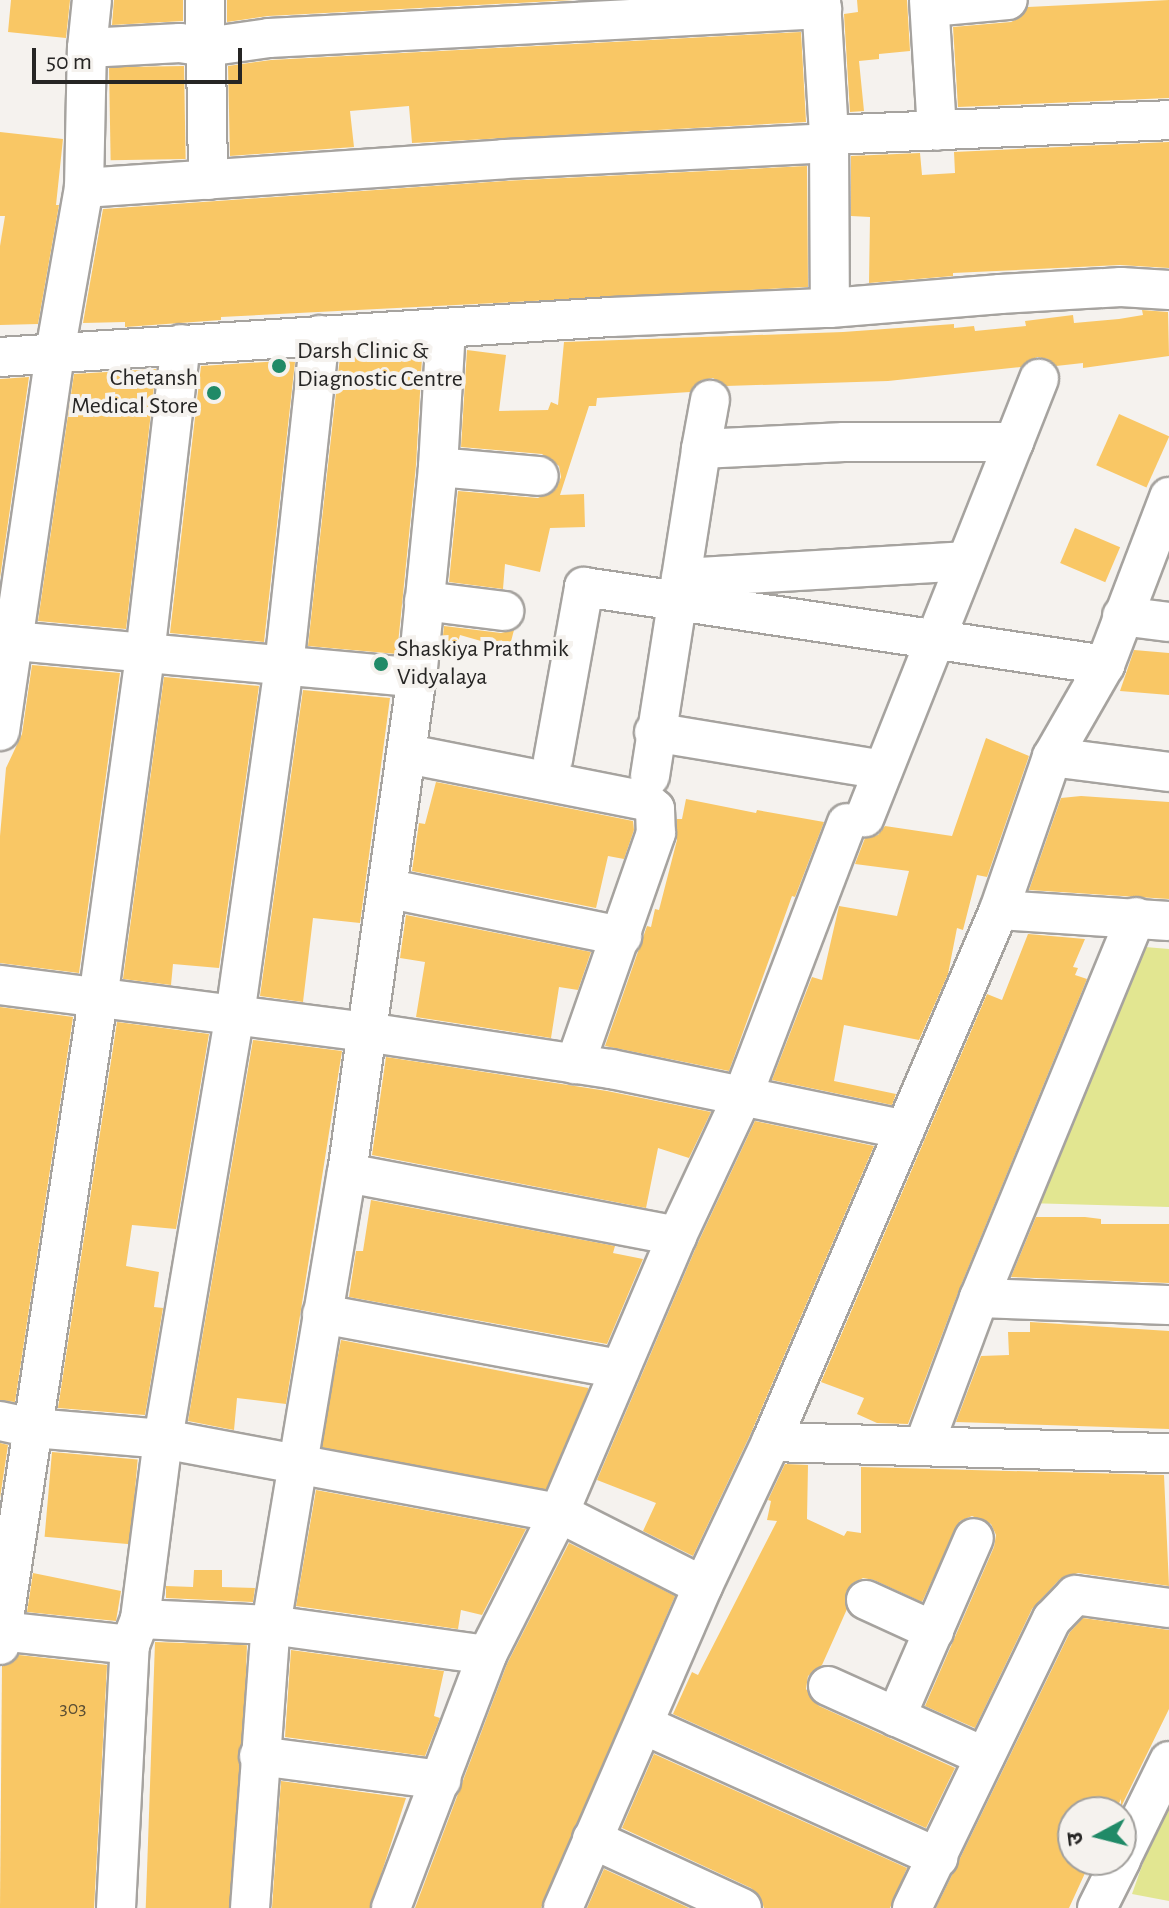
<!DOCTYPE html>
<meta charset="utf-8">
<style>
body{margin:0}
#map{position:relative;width:1169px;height:1908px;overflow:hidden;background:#f5f2ee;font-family:"Alegreya Sans","Noto Sans Devanagari",sans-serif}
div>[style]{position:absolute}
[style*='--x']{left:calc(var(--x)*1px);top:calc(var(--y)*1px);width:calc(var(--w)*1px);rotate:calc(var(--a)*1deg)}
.green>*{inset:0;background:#e2e691}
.building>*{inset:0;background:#f9c765;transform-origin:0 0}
.roads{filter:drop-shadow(2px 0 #a6a39f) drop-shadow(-2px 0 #a6a39f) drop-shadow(0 2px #a6a39f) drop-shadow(0 -2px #a6a39f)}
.minor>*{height:38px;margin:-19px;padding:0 19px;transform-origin:19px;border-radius:19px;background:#fff}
.dots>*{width:22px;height:22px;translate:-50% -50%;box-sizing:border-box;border:4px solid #f5f2ee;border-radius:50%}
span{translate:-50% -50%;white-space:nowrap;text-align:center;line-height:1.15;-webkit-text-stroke:8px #f5f2ee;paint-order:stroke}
.number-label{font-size:20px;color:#5b4e34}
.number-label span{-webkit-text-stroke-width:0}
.poi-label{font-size:24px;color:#262524}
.left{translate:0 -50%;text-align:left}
.right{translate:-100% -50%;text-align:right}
.north{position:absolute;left:1057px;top:1796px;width:80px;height:80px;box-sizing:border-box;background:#f5f2ee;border:2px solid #a2a09d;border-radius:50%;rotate:263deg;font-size:22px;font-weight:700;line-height:32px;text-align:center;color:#262524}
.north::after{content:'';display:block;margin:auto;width:28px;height:36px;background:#208a67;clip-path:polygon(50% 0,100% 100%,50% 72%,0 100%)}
.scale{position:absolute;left:32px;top:48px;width:210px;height:36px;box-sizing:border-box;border:4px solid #262524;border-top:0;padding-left:10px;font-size:24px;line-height:28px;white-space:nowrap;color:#262524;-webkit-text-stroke:6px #f5f2ee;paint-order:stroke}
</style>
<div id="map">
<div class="green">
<i style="clip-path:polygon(1133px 946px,1169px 949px,1169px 1207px,1026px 1203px)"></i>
<i style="clip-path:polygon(1169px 1789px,1169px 1901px,1132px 1894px)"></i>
</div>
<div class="building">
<i style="clip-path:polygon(11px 0,70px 0,66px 38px,8px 32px)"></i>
<i style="clip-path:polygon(114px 0,183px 0,183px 21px,112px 25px)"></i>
<i style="clip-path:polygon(227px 0,574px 0,268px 16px,227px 22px)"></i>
<i style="clip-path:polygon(857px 0,907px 0,910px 51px,879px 54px,879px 59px,859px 61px,864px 111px,850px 112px,844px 14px,858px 12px)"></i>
<i style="clip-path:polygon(1169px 0,1169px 98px,958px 107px,953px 27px,1011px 22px,1021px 17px,1028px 7px)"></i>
<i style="clip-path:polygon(801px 32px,806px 122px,412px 143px,409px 106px,350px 111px,354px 147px,230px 156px,228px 66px,271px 60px)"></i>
<i style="left:184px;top:66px;width:93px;height:75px;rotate:89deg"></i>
<i style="clip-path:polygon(0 132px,63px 139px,56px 205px,59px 205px,38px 324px,0 325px,0 246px,5px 216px,0 216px)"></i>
<i style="clip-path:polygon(1169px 142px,1169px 268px,1120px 265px,953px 273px,953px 276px,869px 283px,870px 217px,851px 216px,851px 156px,920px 153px,922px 175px,955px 173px,954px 152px)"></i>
<i style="clip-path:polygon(807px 166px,808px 287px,221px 317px,221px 320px,125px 327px,125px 322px,83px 323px,103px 209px,505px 181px)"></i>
<i style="clip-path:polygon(1142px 310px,1168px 312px,1169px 356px,1083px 368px,1083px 363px,1056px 366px,1048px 359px,1037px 357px,1021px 367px,888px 381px,726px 386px,713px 378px,702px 380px,690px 392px,597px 398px,596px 406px,589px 406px,560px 495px,584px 494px,585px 527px,550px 528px,540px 572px,505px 564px,503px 589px,449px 582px,458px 491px,538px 498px,556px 489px,561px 477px,559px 466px,542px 454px,461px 447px,467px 350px,506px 355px,499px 411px,548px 410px,551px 402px,558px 405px,564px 342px,843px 332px,954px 324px,954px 328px,974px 326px,975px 331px,1026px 326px,1025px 321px,1073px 315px,1074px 323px,1119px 319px,1143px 315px)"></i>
<i style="clip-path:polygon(386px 354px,422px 357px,416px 465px,397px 654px,308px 646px,340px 357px)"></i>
<i style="clip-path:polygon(280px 361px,295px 362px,264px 642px,170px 633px,201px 366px)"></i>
<i style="clip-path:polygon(156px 369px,126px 629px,38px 621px,74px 374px)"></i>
<i style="clip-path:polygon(29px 377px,0 578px,0 379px)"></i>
<i style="left:1119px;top:414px;width:55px;height:56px;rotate:24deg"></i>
<i style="left:1075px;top:528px;width:49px;height:38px;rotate:23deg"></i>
<i style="clip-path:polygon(444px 626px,501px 633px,514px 630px,509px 649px,460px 635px,453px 659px,441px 656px)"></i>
<i style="clip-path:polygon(1134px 650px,1169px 653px,1169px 695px,1120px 691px)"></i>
<i style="clip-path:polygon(32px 665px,120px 673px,79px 973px,0 963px,0 836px,6px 768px,22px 734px)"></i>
<i style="clip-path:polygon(164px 677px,259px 686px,219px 968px,173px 964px,171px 985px,123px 979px)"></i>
<i style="clip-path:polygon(303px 690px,390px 698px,360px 923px,313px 918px,303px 1002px,260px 996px)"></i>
<i style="clip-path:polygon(986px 738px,1029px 756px,987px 877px,977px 875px,963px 930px,957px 928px,948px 974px,919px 1040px,844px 1025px,834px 1081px,896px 1094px,892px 1105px,772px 1080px,812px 977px,822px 980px,839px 906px,897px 916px,909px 871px,855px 864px,865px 838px,878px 835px,885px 826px,952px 836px)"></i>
<i style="clip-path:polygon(436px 782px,633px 821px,634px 830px,624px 859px,608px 856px,596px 908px,412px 871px,419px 823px,425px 824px)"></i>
<i style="clip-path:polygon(1081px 796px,1169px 802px,1169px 899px,1029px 890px,1061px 798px)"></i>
<i style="clip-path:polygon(686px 799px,756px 813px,757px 810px,824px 822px,795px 897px,792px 896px,729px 1071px,605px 1046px,647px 926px,651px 927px,655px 909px,659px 910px,677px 840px,677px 819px,682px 819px)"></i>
<i style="clip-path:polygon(406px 915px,591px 952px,578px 990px,559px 987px,551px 1038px,416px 1017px,425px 962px,400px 958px)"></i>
<i style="clip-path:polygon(1028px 934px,1085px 939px,1073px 967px,1078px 968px,1075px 975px,1087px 979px,959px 1290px,908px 1424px,877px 1423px,857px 1414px,864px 1398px,821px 1382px,987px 994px,1002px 1000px)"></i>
<i style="clip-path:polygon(0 1007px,73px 1017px,15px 1402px,0 1400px)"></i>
<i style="clip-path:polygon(117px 1022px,209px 1034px,176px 1229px,132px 1225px,126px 1266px,159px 1272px,154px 1307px,163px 1308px,145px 1415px,58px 1408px)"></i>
<i style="clip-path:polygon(253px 1040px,342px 1051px,286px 1404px,237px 1398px,234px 1430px,188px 1421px)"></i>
<i style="clip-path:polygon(386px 1057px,607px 1091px,711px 1112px,689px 1158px,658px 1148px,646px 1208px,372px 1155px)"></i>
<i style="clip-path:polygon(755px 1121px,874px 1146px,751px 1433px,693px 1556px,643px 1531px,656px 1503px,597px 1480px,697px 1245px)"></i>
<i style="clip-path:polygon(371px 1200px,615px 1246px,613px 1253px,643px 1259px,607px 1344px,349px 1297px,356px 1251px,363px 1251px)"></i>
<i style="clip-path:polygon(1036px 1217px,1085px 1217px,1101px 1219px,1101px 1224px,1169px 1224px,1169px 1283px,1011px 1277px)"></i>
<i style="clip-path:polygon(1030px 1322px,1169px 1331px,1169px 1429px,956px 1422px,981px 1356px,1009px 1355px,1008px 1332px,1030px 1332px)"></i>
<i style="left:341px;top:1340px;width:252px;height:109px;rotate:11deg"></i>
<i style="clip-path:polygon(0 1443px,8px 1445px,0 1498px)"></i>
<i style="left:52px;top:1452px;width:86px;height:85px;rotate:5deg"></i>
<i style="clip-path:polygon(785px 1464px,808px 1465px,807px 1519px,844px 1536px,847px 1531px,861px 1533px,861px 1467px,1164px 1475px,1169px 1586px,1078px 1573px,1060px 1579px,1032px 1609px,975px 1728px,925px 1706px,994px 1547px,996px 1535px,991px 1524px,972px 1516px,960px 1521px,922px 1602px,874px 1580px,863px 1578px,853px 1583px,846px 1592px,847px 1609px,835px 1636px,822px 1665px,808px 1676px,806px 1689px,819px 1706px,955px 1768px,926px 1828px,673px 1714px,692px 1672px,698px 1675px,777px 1521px,767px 1520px,771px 1501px,768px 1500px)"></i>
<i style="clip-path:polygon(316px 1490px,526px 1529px,482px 1615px,461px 1610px,458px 1629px,296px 1606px)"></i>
<i style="clip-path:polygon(569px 1543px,675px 1596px,541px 1908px,415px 1908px,507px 1664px)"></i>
<i style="clip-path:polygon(194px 1570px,222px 1570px,222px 1587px,255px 1588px,253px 1602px,166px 1598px,166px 1586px,193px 1587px)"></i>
<i style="clip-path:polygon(33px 1573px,121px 1591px,116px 1621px,27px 1612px)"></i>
<i style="clip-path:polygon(1083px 1618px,1169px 1630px,1169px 1709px,1121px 1807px,1121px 1799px,1115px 1812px,1073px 1812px,1073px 1860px,1091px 1860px,1069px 1908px,936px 1908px,1070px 1632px)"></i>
<i style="left:155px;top:1642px;width:92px;height:267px;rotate:2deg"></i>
<i style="clip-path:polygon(291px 1650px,444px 1671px,434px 1716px,440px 1718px,425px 1756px,285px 1737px)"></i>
<i style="clip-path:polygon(19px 1655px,107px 1665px,94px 1908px,0 1908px,2px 1666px)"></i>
<i style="clip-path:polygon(654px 1754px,907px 1868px,890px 1908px,764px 1908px,760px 1896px,751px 1888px,622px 1828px)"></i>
<i style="clip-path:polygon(281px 1781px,406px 1798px,370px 1908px,272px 1908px)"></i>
<i style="clip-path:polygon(604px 1869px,689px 1908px,587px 1908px)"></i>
</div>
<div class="roads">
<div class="minor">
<i style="--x:205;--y:0;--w:180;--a:89"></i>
<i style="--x:821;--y:0;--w:135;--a:86.6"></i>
<i style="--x:829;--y:135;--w:173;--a:89.7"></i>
<i style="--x:929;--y:0;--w:131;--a:86.5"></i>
<i style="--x:930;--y:7;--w:78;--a:-5.1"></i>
<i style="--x:87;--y:48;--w:93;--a:-3.1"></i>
<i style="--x:180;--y:43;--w:26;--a:9"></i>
<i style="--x:206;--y:47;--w:64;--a:-8.1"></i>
<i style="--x:269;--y:38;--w:554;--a:-3"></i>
<i style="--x:829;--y:135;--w:340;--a:-2.5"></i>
<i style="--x:84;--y:188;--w:421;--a:-3.9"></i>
<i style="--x:504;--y:159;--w:325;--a:-2.8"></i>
<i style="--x:0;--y:357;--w:612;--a:-3.75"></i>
<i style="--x:611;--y:317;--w:219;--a:-2.4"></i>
<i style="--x:830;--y:308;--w:171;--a:-4.7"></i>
<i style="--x:1000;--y:294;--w:121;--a:-3.3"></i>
<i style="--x:1121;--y:287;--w:48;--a:3.6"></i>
<i style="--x:1014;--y:442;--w:68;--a:-68.4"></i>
<i style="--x:701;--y:449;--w:50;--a:-79.6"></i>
<i style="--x:438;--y:467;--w:101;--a:5.1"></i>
<i style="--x:681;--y:578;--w:285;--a:-3.4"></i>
<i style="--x:424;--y:601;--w:81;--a:7.1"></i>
<i style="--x:1122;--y:616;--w:47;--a:7.3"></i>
<i style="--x:14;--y:641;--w:405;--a:5.2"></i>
<i style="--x:0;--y:731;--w:383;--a:-81.7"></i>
<i style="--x:55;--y:352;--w:167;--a:-80"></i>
<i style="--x:84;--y:188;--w:140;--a:-88.8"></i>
<i style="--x:87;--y:48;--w:48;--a:-84.1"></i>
<i style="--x:654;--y:732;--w:232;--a:9.4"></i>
<i style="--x:408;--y:754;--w:243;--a:11.2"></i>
<i style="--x:646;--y:801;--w:12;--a:42"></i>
<i style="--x:655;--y:809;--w:24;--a:88"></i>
<i style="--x:656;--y:833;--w:245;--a:109.3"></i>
<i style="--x:1052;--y:757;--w:118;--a:7.3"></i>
<i style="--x:553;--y:760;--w:176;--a:-79.8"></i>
<i style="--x:584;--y:587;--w:527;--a:8.51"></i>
<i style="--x:650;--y:776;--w:331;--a:-81.1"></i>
<i style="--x:701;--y:449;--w:143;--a:-2.8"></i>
<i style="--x:844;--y:442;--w:170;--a:0"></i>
<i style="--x:1014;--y:442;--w:404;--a:111.7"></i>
<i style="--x:390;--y:889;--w:237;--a:11.5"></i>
<i style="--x:999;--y:910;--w:170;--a:3.7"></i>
<i style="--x:0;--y:985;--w:369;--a:7.3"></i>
<i style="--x:366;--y:1032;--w:248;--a:8.6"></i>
<i style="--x:611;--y:1069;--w:300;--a:11.7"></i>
<i style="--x:347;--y:1173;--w:336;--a:10.8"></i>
<i style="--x:979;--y:1298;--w:190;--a:2.1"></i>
<i style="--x:322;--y:1314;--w:303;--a:10.5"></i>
<i style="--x:0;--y:1421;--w:34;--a:12"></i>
<i style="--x:33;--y:1428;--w:130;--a:4.8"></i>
<i style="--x:163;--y:1439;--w:403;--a:10.6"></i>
<i style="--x:559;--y:1513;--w:161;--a:26.9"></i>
<i style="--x:771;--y:1442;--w:398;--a:1.6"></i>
<i style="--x:924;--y:1445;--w:157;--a:-69.5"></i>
<i style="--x:979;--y:1298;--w:412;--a:-67.6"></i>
<i style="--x:866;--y:1600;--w:75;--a:24.5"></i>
<i style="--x:140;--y:1619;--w:131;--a:2.6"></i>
<i style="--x:271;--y:1625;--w:218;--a:7.9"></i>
<i style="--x:0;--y:1631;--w:131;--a:6.1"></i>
<i style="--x:0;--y:1645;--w:653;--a:-81.37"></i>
<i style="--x:98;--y:999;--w:348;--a:-82.2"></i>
<i style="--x:145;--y:654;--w:312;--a:-83.4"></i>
<i style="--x:828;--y:1686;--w:172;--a:24.3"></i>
<i style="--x:896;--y:1717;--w:195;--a:-66.5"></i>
<i style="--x:644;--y:1725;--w:323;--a:24.3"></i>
<i style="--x:259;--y:1756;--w:184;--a:7.5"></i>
<i style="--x:592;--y:1839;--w:165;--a:24.7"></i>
<i style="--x:1121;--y:1859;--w:109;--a:-63.9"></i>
<i style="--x:116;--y:1908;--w:263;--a:-87"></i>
<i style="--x:130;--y:1645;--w:28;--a:-69"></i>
<i style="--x:140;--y:1619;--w:181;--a:-82.7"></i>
<i style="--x:163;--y:1439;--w:430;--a:-80.4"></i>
<i style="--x:235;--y:1015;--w:352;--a:-82"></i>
<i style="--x:284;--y:666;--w:333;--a:-83.8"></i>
<i style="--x:250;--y:1908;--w:284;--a:-85.8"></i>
<i style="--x:271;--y:1625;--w:458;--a:-80.5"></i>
<i style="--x:347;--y:1173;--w:500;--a:-82"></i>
<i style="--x:417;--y:678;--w:212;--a:-84.3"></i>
<i style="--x:438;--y:467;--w:138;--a:-86.7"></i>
<i style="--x:391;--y:1908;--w:271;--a:-69.2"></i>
<i style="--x:487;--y:1655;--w:159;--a:-63.1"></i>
<i style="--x:559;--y:1513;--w:301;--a:-66.9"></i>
<i style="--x:677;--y:1236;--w:156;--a:-64.9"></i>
<i style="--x:743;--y:1095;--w:291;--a:-69.1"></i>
<i style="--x:563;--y:1908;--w:351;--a:-66.5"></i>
<i style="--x:703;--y:1586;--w:159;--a:-64.7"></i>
<i style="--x:771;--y:1442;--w:579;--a:-66.8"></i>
<i style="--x:999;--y:910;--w:162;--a:-70.9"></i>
<i style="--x:1052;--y:757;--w:106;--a:-60.1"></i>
<i style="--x:1105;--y:665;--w:180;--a:-69.1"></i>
<i style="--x:912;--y:1908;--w:321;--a:-64.2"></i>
<i style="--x:1052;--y:1619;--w:33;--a:-46"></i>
<i style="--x:1075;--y:1595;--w:95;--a:7.9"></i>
<i style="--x:1097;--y:1908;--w:54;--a:-63.4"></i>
</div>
</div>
<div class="dots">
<i style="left:279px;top:366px;background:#208a67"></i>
<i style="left:214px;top:393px;background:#208a67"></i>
<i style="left:381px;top:664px;background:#208a67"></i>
</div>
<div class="number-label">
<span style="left:73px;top:1708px">303</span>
</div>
<div class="poi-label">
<span class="left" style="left:297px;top:366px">Darsh Clinic &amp;<br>Diagnostic Centre</span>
<span class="right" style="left:198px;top:393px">Chetansh<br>Medical Store</span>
<span class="left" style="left:397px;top:664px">Shaskiya Prathmik<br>Vidyalaya</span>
</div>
<div class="north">उ</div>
<div class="scale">50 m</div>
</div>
